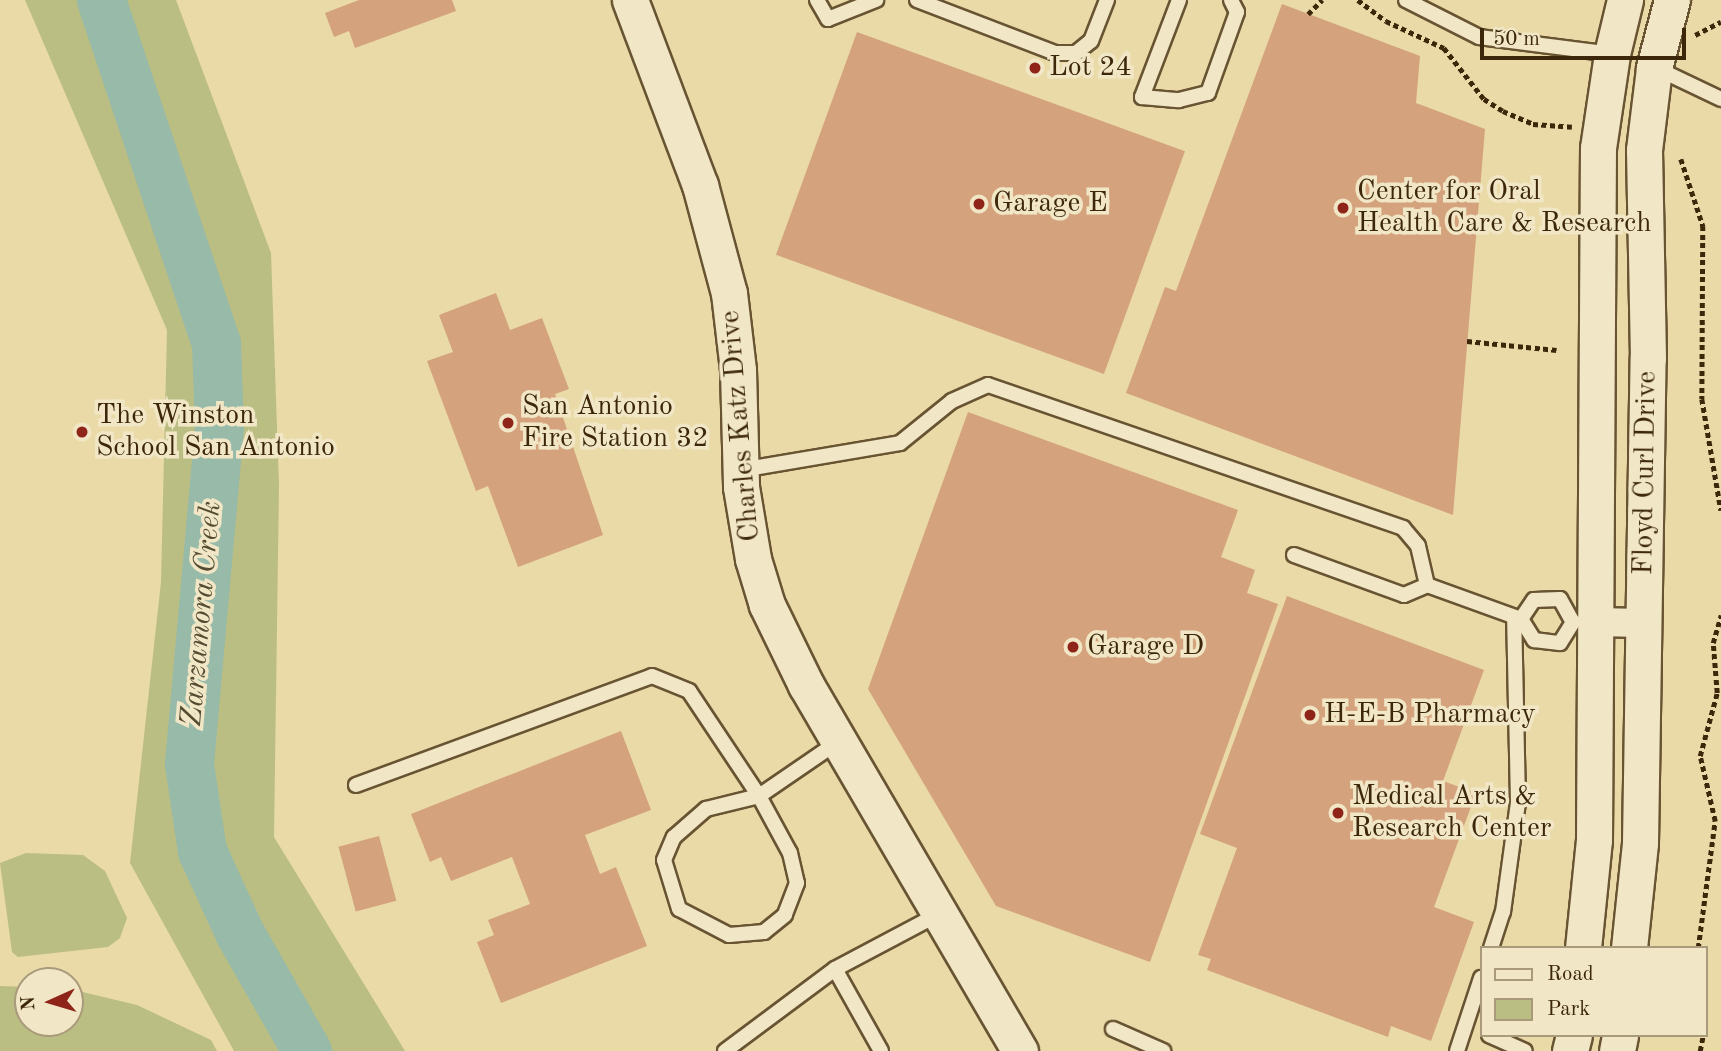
<!DOCTYPE html>
<style>
body{margin:0}
#map{position:relative;width:1721px;height:1051px;overflow:hidden;background:#e9daa7;font-family:"Old Standard TT",serif}
div>[style]{position:absolute}
[style*='--x']{left:calc(var(--x)*1px);top:calc(var(--y)*1px);width:calc(var(--w)*1px);rotate:calc(var(--a)*1deg)}
.green>*{inset:0;background:#bbbe83}
.river>*{height:49px;margin:-24.5px;padding:0 24.5px;transform-origin:24.5px;border-radius:24.5px;background:#97baa9}
.building>*{inset:0;background:#d4a27c;transform-origin:0 0}
.path>*{height:4.5px;margin-top:-2.25px;transform-origin:0;background:repeating-linear-gradient(90deg,#3d270b 0 5px,transparent 0 8.5px)}
.roads{filter:drop-shadow(2px 0 #685432) drop-shadow(-2px 0 #685432) drop-shadow(0 2px #685432) drop-shadow(0 -2px #685432)}
.service>*{height:14px;margin:-7px;padding:0 7px;transform-origin:7px;border-radius:7px;background:#f1e7c6}
.minor>*{height:28px;margin:-14px;padding:0 14px;transform-origin:14px;border-radius:14px;background:#f1e7c6}
.tertiary>*{height:35px;margin:-17.5px;padding:0 17.5px;transform-origin:17.5px;border-radius:17.5px;background:#f1e7c6}
.dots>*{width:19px;height:19px;translate:-50% -50%;box-sizing:border-box;border:4px solid #f1e7c6;border-radius:50%}
span{translate:-50% -50%;white-space:nowrap;text-align:center;line-height:1.15;-webkit-text-stroke:7px #f1e7c6;paint-order:stroke}
.poi-label{font-size:28px;color:#3d270b}
.left{translate:0 -50%;text-align:left}
.street-label{font-size:28px;color:#3d270b}
.water-label{font-size:30px;color:#544c32;font-style:italic}
.legend{position:absolute;left:1480px;top:946px;width:228px;height:91px;box-sizing:border-box;background:#f1e7c6;border:2px solid #a99a7b;margin:0;padding:9px 12px;list-style:none;font-size:21px;color:#3d270b}
.legend li{display:flex;align-items:center;gap:14px;height:35px}
.legend b{width:35px;border:2px solid #a99a7b}
.north{position:absolute;left:14px;top:967px;width:70px;height:70px;box-sizing:border-box;background:#f1e7c6;border:2px solid #a99a7b;border-radius:50%;rotate:266deg;font-size:19px;font-weight:700;line-height:28px;text-align:center;color:#3d270b}
.north::after{content:'';display:block;margin:auto;width:24px;height:32px;background:#8f2418;clip-path:polygon(50% 0,100% 100%,50% 72%,0 100%)}
.scale{position:absolute;left:1480px;top:28px;width:206px;height:32px;box-sizing:border-box;border:4px solid #3d270b;border-top:0;padding-left:9px;font-size:21px;line-height:24px;white-space:nowrap;color:#3d270b;-webkit-text-stroke:5px #f1e7c6;paint-order:stroke}
</style>
<div id="map">
<div class="green">
<i style="clip-path:polygon(25px 0,176px 0,271px 253px,279px 485px,274px 837px,405px 1051px,234px 1051px,130px 863px,161px 582px,167px 330px)"></i>
<i style="clip-path:polygon(26px 853px,83px 855px,105px 871px,127px 918px,120px 938px,108px 947px,18px 957px,12px 952px,0 863px)"></i>
<i style="clip-path:polygon(0 986px,28px 987px,28px 1023px,70px 1023px,70px 989px,137px 1005px,211px 1040px,217px 1051px,0 1051px)"></i>
</div>
<div class="river">
<i style="--x:101;--y:0;--w:362;--a:71.5"></i>
<i style="--x:216;--y:343;--w:84;--a:88"></i>
<i style="--x:219;--y:427;--w:338;--a:95.1"></i>
<i style="--x:189;--y:764;--w:88;--a:81.5"></i>
<i style="--x:202;--y:851;--w:89;--a:65.4"></i>
<i style="--x:239;--y:932;--w:137;--a:60.3"></i>
</div>
<div class="building">
<i style="clip-path:polygon(359px 0,452px 0,456px 11px,355px 48px,349px 31px,334px 37px,325px 13px)"></i>
<i style="clip-path:polygon(1282px 4px,1420px 56px,1416px 103px,1485px 129px,1453px 515px,1126px 393px,1165px 287px,1176px 291px)"></i>
<i style="left:857px;top:32px;width:349px;height:237px;rotate:20deg"></i>
<i style="clip-path:polygon(496px 293px,510px 330px,542px 318px,569px 389px,555px 394px,603px 535px,518px 567px,488px 486px,476px 491px,427px 361px,453px 352px,439px 315px)"></i>
<i style="clip-path:polygon(968px 412px,1238px 510px,1221px 557px,1255px 570px,1247px 593px,1278px 604px,1150px 962px,996px 906px,868px 689px)"></i>
<i style="clip-path:polygon(1287px 596px,1484px 670px,1443px 781px,1476px 793px,1434px 907px,1474px 922px,1431px 1041px,1391px 1026px,1388px 1037px,1207px 970px,1211px 959px,1198px 955px,1237px 848px,1200px 834px)"></i>
<i style="clip-path:polygon(621px 731px,651px 810px,585px 835px,600px 874px,616px 867px,647px 946px,501px 1003px,477px 942px,494px 935px,488px 920px,530px 904px,512px 857px,451px 881px,441px 857px,430px 862px,411px 814px)"></i>
<i style="left:379px;top:836px;width:67px;height:42px;rotate:75deg"></i>
</div>
<div class="path">
<i style="--x:1358;--y:0;--w:35;--a:37"></i>
<i style="--x:1386;--y:21;--w:64;--a:25"></i>
<i style="--x:1444;--y:48;--w:65;--a:51.9"></i>
<i style="--x:1484;--y:99;--w:22;--a:32"></i>
<i style="--x:1503;--y:111;--w:33;--a:23"></i>
<i style="--x:1533;--y:124;--w:39;--a:4"></i>
<i style="--x:1308;--y:14;--w:20;--a:-45"></i>
<i style="--x:1695;--y:35;--w:29;--a:-27"></i>
<i style="--x:1681;--y:159;--w:71;--a:71.8"></i>
<i style="--x:1703;--y:226;--w:173;--a:90.3"></i>
<i style="--x:1702;--y:399;--w:113;--a:80.3"></i>
<i style="--x:1467;--y:341;--w:90;--a:5.7"></i>
<i style="--x:1698;--y:948;--w:128;--a:-82.4"></i>
<i style="--x:1715;--y:821;--w:67;--a:-103"></i>
<i style="--x:1700;--y:756;--w:65;--a:-74.9"></i>
<i style="--x:1717;--y:693;--w:50;--a:-94.6"></i>
<i style="--x:1713;--y:643;--w:29;--a:-74"></i>
<i style="--x:1705;--y:982;--w:42;--a:90"></i>
<i style="--x:1700;--y:1051;--w:16;--a:-79"></i>
</div>
<div class="roads">
<div class="service">
<i style="--x:817;--y:0;--w:22;--a:60"></i>
<i style="--x:828;--y:19;--w:52;--a:-21.6"></i>
<i style="--x:917;--y:0;--w:148;--a:21"></i>
<i style="--x:1055;--y:53;--w:21;--a:0"></i>
<i style="--x:1076;--y:53;--w:19;--a:-39"></i>
<i style="--x:1091;--y:41;--w:44;--a:-68.7"></i>
<i style="--x:1179;--y:0;--w:104;--a:110.9"></i>
<i style="--x:1142;--y:97;--w:37;--a:5"></i>
<i style="--x:1179;--y:100;--w:30;--a:-14"></i>
<i style="--x:1208;--y:93;--w:86;--a:-70.3"></i>
<i style="--x:1237;--y:12;--w:13;--a:-117"></i>
<i style="--x:1406;--y:0;--w:82;--a:26.9"></i>
<i style="--x:1479;--y:37;--w:134;--a:7.3"></i>
<i style="--x:1656;--y:68;--w:72;--a:25.5"></i>
<i style="--x:741;--y:470;--w:161;--a:-9.6"></i>
<i style="--x:900;--y:443;--w:67;--a:-38.9"></i>
<i style="--x:952;--y:401;--w:39;--a:-24"></i>
<i style="--x:988;--y:385;--w:439;--a:19"></i>
<i style="--x:1403;--y:528;--w:23;--a:50"></i>
<i style="--x:1418;--y:546;--w:40;--a:77"></i>
<i style="--x:1427;--y:585;--w:100;--a:19.9"></i>
<i style="--x:1521;--y:619;--w:25;--a:58"></i>
<i style="--x:1534;--y:640;--w:26;--a:7"></i>
<i style="--x:1560;--y:643;--w:25;--a:-58"></i>
<i style="--x:1294;--y:555;--w:117;--a:20"></i>
<i style="--x:1404;--y:595;--w:25;--a:-23"></i>
<i style="--x:1521;--y:619;--w:23;--a:-56"></i>
<i style="--x:1534;--y:600;--w:26;--a:-2"></i>
<i style="--x:1560;--y:599;--w:26;--a:61"></i>
<i style="--x:356;--y:785;--w:315;--a:-20.2"></i>
<i style="--x:652;--y:676;--w:40;--a:22"></i>
<i style="--x:689;--y:691;--w:126;--a:56.3"></i>
<i style="--x:759;--y:796;--w:65;--a:61.5"></i>
<i style="--x:790;--y:853;--w:31;--a:77"></i>
<i style="--x:797;--y:883;--w:34;--a:111"></i>
<i style="--x:785;--y:915;--w:27;--a:141"></i>
<i style="--x:764;--y:932;--w:35;--a:175"></i>
<i style="--x:729;--y:935;--w:56;--a:-152.5"></i>
<i style="--x:679;--y:909;--w:51;--a:-107"></i>
<i style="--x:664;--y:860;--w:25;--a:-67"></i>
<i style="--x:674;--y:837;--w:43;--a:-41.2"></i>
<i style="--x:706;--y:809;--w:55;--a:-13.8"></i>
<i style="--x:759;--y:796;--w:96;--a:-34.4"></i>
<i style="--x:1491;--y:948;--w:38;--a:-72"></i>
<i style="--x:1503;--y:912;--w:111;--a:-82.2"></i>
<i style="--x:1518;--y:802;--w:184;--a:-91.2"></i>
<i style="--x:835;--y:969;--w:94;--a:60.7"></i>
<i style="--x:1113;--y:1029;--w:55;--a:23.7"></i>
<i style="--x:1489;--y:1035;--w:39;--a:24"></i>
<i style="--x:725;--y:1051;--w:137;--a:-36.7"></i>
<i style="--x:835;--y:969;--w:118;--a:-27.9"></i>
<i style="--x:1457;--y:1051;--w:77;--a:-71.8"></i>
</div>
<div class="minor">
<i style="--x:1595;--y:622;--w:49;--a:1.2"></i>
</div>
<div class="tertiary">
<i style="--x:630;--y:0;--w:198;--a:69.3"></i>
<i style="--x:700;--y:185;--w:112;--a:75"></i>
<i style="--x:729;--y:293;--w:78;--a:83.3"></i>
<i style="--x:738;--y:370;--w:117;--a:88.5"></i>
<i style="--x:741;--y:487;--w:73;--a:80.5"></i>
<i style="--x:753;--y:559;--w:48;--a:73.1"></i>
<i style="--x:767;--y:605;--w:89;--a:64"></i>
<i style="--x:806;--y:685;--w:424;--a:59.7"></i>
<i style="--x:1583;--y:948;--w:109;--a:-84.2"></i>
<i style="--x:1594;--y:840;--w:692;--a:-89.67"></i>
<i style="--x:1598;--y:148;--w:95;--a:-81.5"></i>
<i style="--x:1612;--y:54;--w:56;--a:-76.5"></i>
<i style="--x:1629;--y:948;--w:106;--a:-84"></i>
<i style="--x:1640;--y:843;--w:485;--a:-89.1"></i>
<i style="--x:1648;--y:358;--w:208;--a:-91.1"></i>
<i style="--x:1644;--y:150;--w:83;--a:-83"></i>
<i style="--x:1654;--y:68;--w:70;--a:-75.2"></i>
<i style="--x:1570;--y:1051;--w:16;--a:-76"></i>
<i style="--x:1617;--y:1051;--w:16;--a:-79"></i>
</div>
</div>
<div class="dots">
<i style="left:1035px;top:68px;background:#8f2418"></i>
<i style="left:979px;top:204px;background:#8f2418"></i>
<i style="left:1343px;top:208px;background:#8f2418"></i>
<i style="left:508px;top:423px;background:#8f2418"></i>
<i style="left:82px;top:432px;background:#8f2418"></i>
<i style="left:1073px;top:647px;background:#8f2418"></i>
<i style="left:1310px;top:715px;background:#8f2418"></i>
<i style="left:1338px;top:813px;background:#8f2418"></i>
</div>
<div class="poi-label">
<span class="left" style="left:1049px;top:68px">Lot 24</span>
<span class="left" style="left:1357px;top:208px">Center for Oral<br>Health Care &amp; Research</span>
<span class="left" style="left:993px;top:204px">Garage E</span>
<span class="left" style="left:522px;top:423px">San Antonio<br>Fire Station 32</span>
<span class="left" style="left:96px;top:432px">The Winston<br>School San Antonio</span>
<span class="left" style="left:1087px;top:647px">Garage D</span>
<span class="left" style="left:1324px;top:715px">H-E-B Pharmacy</span>
<span class="left" style="left:1352px;top:813px">Medical Arts &amp;<br>Research Center</span>
</div>
<div class="street-label">
<span style="left:741px;top:426px;rotate:-95deg">Charles Katz Drive</span>
<span style="left:1646px;top:473px;rotate:-89deg">Floyd Curl Drive</span>
</div>
<div class="water-label">
<span style="left:202px;top:614px;rotate:-85deg">Zarzamora Creek</span>
</div>
<ul class="legend">
<li><b style="height:9px;background:#f1e7c6"></b>Road</li>
<li><b style="height:19px;background:#bbbe83"></b>Park</li>
</ul>
<div class="north">N</div>
<div class="scale">50 m</div>
</div>
